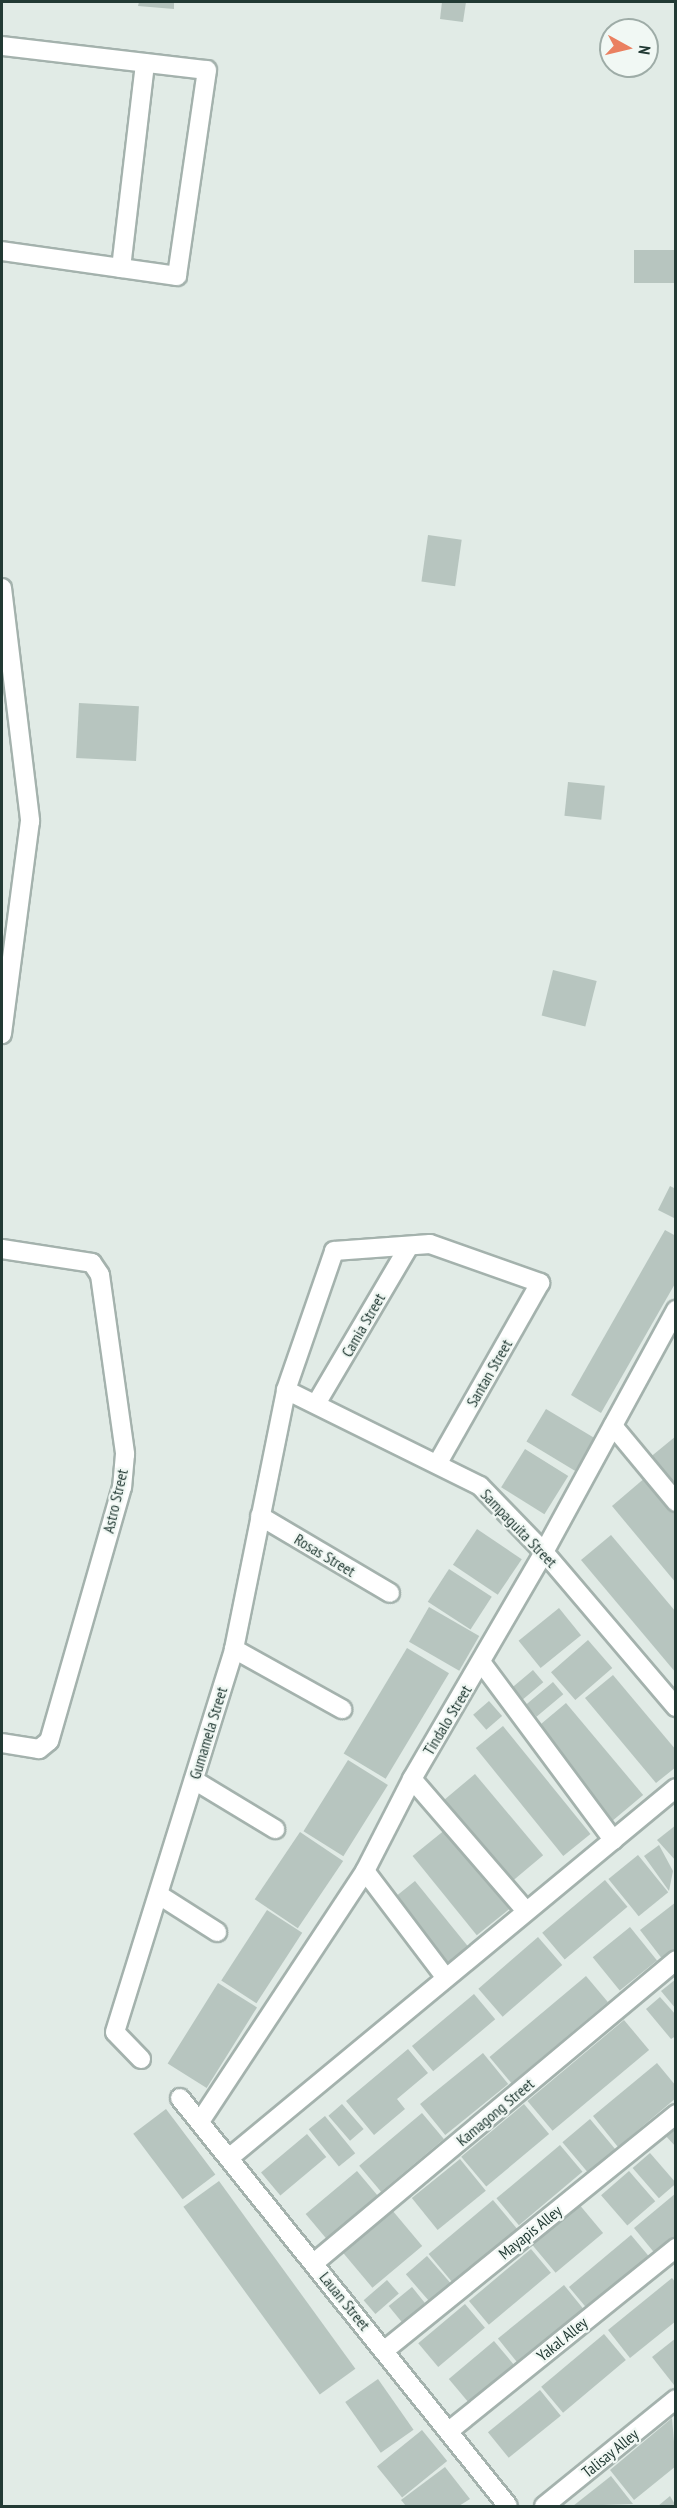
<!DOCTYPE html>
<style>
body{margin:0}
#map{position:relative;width:677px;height:2508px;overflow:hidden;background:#e1ebe6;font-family:"PT Sans Narrow",sans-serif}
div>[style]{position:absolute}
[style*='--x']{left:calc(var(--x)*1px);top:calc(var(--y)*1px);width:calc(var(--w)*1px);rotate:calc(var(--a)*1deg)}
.building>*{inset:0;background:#b7c5bf;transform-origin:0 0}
.roads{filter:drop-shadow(2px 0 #a4b2ad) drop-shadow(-2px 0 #a4b2ad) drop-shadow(0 2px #a4b2ad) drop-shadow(0 -2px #a4b2ad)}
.street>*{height:18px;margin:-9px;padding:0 9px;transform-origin:9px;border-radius:9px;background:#fff}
span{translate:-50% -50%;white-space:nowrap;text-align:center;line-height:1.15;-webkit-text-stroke:4.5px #f1f8f4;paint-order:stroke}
.street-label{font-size:16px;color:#223a34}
.frame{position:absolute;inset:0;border:3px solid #223a34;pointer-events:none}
.north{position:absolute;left:599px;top:18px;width:60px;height:60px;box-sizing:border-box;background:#f1f8f4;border:2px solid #9eaca7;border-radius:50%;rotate:98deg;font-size:16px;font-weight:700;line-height:24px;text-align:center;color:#223a34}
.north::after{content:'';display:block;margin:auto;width:21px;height:27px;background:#ea8060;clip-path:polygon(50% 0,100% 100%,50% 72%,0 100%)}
</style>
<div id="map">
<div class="building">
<i style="clip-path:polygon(139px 2px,174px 2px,174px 9px,138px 6px)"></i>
<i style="clip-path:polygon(442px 2px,466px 2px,463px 22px,440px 19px)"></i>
<i style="left:634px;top:250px;width:41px;height:33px"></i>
<i style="left:428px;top:535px;width:34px;height:47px;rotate:8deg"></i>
<i style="left:79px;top:703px;width:60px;height:55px;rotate:3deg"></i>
<i style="left:568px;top:782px;width:37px;height:34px;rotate:6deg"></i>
<i style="left:553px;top:970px;width:45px;height:47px;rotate:14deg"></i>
<i style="clip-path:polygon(670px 1186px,676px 1189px,676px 1219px,658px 1210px)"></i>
<i style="clip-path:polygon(665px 1230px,676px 1236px,676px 1282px,601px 1413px,571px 1395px)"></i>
<i style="left:546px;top:1409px;width:57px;height:38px;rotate:31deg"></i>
<i style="clip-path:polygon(676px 1436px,676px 1495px,648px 1459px)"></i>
<i style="left:525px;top:1449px;width:51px;height:45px;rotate:32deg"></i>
<i style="clip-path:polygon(646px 1477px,676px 1512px,676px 1583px,612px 1506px)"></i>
<i style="left:477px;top:1529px;width:54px;height:43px;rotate:34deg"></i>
<i style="clip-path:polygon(611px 1535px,676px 1612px,676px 1673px,581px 1560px)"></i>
<i style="left:449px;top:1569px;width:51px;height:39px;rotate:33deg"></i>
<i style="left:429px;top:1607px;width:58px;height:40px;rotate:30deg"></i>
<i style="left:559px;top:1608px;width:35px;height:52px;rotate:51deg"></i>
<i style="left:588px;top:1640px;width:37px;height:49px;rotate:49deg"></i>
<i style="left:407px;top:1648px;width:49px;height:123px;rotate:31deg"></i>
<i style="left:533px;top:1670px;width:16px;height:33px;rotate:50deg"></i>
<i style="clip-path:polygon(613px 1675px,676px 1750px,676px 1767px,656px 1783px,585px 1698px)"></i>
<i style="left:553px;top:1682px;width:16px;height:35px;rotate:50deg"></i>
<i style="left:489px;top:1701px;width:20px;height:21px;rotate:49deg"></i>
<i style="left:566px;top:1703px;width:120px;height:40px;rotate:50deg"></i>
<i style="left:503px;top:1726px;width:139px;height:35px;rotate:51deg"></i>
<i style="left:348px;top:1760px;width:47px;height:84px;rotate:32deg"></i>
<i style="left:475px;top:1774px;width:106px;height:40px;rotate:50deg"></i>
<i style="clip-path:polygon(676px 1825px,676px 1861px,657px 1840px)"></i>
<i style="left:446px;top:1829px;width:102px;height:43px;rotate:51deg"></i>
<i style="left:300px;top:1832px;width:52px;height:81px;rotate:34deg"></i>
<i style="clip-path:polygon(659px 1845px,673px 1871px,669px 1891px,644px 1856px)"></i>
<i style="left:638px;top:1855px;width:48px;height:38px;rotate:51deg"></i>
<i style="left:605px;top:1880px;width:35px;height:82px;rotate:50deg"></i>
<i style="left:415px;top:1881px;width:84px;height:28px;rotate:51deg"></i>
<i style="clip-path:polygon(676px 1902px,676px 1949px,663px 1960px,640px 1930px)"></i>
<i style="left:267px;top:1910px;width:42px;height:84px;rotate:33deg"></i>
<i style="left:630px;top:1927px;width:43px;height:48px;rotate:51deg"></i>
<i style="left:538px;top:1937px;width:37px;height:79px;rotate:49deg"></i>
<i style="left:586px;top:1976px;width:34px;height:126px;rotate:50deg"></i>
<i style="clip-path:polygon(676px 1979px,676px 2009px,661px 1991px)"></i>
<i style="left:218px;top:1983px;width:46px;height:95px;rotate:32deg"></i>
<i style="left:474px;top:1994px;width:33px;height:81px;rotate:50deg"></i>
<i style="clip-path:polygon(660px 1997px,676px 2015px,676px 2036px,671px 2039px,646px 2009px)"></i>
<i style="left:624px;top:2020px;width:39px;height:126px;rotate:50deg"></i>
<i style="clip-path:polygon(408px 2049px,428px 2073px,397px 2099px,405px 2109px,374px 2135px,346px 2101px)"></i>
<i style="left:483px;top:2053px;width:40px;height:81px;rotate:51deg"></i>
<i style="clip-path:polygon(657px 2063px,676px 2086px,676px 2098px,618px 2147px,593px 2116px)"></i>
<i style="left:342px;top:2104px;width:33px;height:18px;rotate:49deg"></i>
<i style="left:524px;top:2104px;width:39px;height:82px;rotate:50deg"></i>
<i style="left:166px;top:2109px;width:82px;height:41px;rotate:53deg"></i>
<i style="left:422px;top:2113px;width:34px;height:82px;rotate:50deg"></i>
<i style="left:325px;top:2116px;width:48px;height:21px;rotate:51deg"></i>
<i style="left:590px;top:2119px;width:40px;height:36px;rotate:50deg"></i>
<i style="clip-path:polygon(676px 2124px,676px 2147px,664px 2134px)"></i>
<i style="left:307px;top:2134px;width:30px;height:60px;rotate:50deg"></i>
<i style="left:560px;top:2145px;width:35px;height:83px;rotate:50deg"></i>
<i style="left:650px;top:2153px;width:40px;height:23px;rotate:49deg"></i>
<i style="left:460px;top:2159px;width:41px;height:62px;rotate:51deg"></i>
<i style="left:357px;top:2171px;width:33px;height:67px;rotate:50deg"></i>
<i style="left:629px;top:2171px;width:40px;height:37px;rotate:49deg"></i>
<i style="left:219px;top:2181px;width:232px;height:44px;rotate:54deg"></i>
<i style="clip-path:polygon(676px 2193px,676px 2240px,657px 2256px,634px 2228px)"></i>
<i style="left:493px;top:2200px;width:40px;height:84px;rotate:50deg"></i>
<i style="left:578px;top:2203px;width:39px;height:62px;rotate:50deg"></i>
<i style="left:392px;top:2210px;width:47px;height:65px;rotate:50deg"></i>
<i style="left:631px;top:2235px;width:31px;height:81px;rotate:50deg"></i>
<i style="left:531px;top:2249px;width:31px;height:81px;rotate:50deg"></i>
<i style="left:427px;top:2256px;width:38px;height:28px;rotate:49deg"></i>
<i style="clip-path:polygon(672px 2278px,676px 2283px,676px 2321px,630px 2358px,608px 2330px)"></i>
<i style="left:387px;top:2280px;width:18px;height:31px;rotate:49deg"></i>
<i style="left:564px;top:2285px;width:36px;height:85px;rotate:51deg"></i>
<i style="left:412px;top:2287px;width:26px;height:30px;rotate:51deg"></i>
<i style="left:465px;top:2304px;width:31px;height:61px;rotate:50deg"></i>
<i style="left:604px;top:2334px;width:34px;height:82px;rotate:50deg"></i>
<i style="clip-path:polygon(676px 2338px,676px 2384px,674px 2385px,652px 2357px)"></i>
<i style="left:494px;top:2341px;width:39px;height:59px;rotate:50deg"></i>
<i style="left:378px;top:2379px;width:62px;height:40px;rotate:55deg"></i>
<i style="left:540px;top:2390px;width:33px;height:67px;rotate:51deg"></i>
<i style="clip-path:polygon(672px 2418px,676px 2466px,634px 2500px,610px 2470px)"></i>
<i style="left:422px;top:2430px;width:40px;height:58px;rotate:51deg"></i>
<i style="clip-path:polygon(445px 2467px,470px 2499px,459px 2506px,406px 2506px,401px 2500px)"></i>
<i style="clip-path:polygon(611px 2476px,633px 2504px,573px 2506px)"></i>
<i style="clip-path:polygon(670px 2496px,676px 2506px,658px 2506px)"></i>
</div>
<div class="roads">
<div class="street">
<i style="--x:2;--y:46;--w:206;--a:6.7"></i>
<i style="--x:207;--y:70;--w:208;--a:98.3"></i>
<i style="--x:177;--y:276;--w:177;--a:-171.9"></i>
<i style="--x:121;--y:268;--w:206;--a:-83.3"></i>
<i style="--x:2;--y:588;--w:235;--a:83.1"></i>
<i style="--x:30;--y:821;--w:215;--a:97.5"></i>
<i style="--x:2;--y:1249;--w:91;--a:8.8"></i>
<i style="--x:92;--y:1263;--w:14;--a:56"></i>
<i style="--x:100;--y:1275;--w:181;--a:82"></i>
<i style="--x:125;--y:1454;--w:33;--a:95"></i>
<i style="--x:122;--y:1487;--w:264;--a:106"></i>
<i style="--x:49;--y:1741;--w:13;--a:141"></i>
<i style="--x:39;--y:1749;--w:37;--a:-171"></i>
<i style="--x:286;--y:1390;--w:216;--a:26.3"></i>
<i style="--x:480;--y:1486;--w:92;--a:45.9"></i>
<i style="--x:544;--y:1552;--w:204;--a:49.6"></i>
<i style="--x:316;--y:1404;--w:183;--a:-59.5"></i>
<i style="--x:613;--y:1426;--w:99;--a:50.3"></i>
<i style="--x:260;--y:1516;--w:151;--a:30.6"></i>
<i style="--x:234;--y:1649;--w:124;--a:29.1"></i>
<i style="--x:481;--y:1662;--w:222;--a:53.4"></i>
<i style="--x:412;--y:1779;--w:174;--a:49.2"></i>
<i style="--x:194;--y:1780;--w:95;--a:31.2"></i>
<i style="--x:365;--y:1871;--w:134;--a:52.9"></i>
<i style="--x:159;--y:1895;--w:69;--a:32.5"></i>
<i style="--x:141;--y:2059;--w:37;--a:-134"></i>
<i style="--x:115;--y:2032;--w:401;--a:-72.7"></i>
<i style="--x:234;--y:1649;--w:264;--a:-78.6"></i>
<i style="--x:286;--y:1390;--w:147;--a:-70.9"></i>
<i style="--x:334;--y:1251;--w:96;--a:-4.2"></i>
<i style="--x:430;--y:1244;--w:117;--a:19.5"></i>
<i style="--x:540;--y:1283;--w:208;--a:119.6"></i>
<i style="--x:180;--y:2098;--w:523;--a:51.2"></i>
<i style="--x:201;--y:2120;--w:298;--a:-56.6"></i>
<i style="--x:365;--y:1871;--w:103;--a:-62.9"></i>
<i style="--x:412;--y:1779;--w:263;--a:-59.8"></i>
<i style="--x:544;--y:1552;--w:276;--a:-61.4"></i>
<i style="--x:229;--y:2158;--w:580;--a:-39.62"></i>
<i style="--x:314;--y:2263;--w:472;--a:-39.9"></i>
<i style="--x:385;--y:2350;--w:375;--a:-39"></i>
<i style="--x:449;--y:2431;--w:292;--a:-38.9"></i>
<i style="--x:544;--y:2506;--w:170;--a:-39"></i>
</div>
</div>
<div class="street-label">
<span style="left:363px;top:1325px;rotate:-60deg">Camia Street</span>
<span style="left:489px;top:1373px;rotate:-60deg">Santan Street</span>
<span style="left:115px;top:1501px;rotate:-77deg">Astro Street</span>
<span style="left:519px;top:1528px;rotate:46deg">Sampaguita Street</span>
<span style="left:325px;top:1555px;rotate:31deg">Rosas Street</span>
<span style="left:447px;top:1720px;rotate:-59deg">Tindalo Street</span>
<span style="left:208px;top:1733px;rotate:-73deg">Gumamela Street</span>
<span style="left:495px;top:2112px;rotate:-40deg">Kamagong Street</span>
<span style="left:530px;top:2232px;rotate:-39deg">Mayapis Alley</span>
<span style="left:345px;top:2301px;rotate:51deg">Lauan Street</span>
<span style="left:562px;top:2339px;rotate:-39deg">Yakal Alley</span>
<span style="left:610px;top:2453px;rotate:-39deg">Talisay Alley</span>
</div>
<div class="frame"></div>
<div class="north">N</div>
</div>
